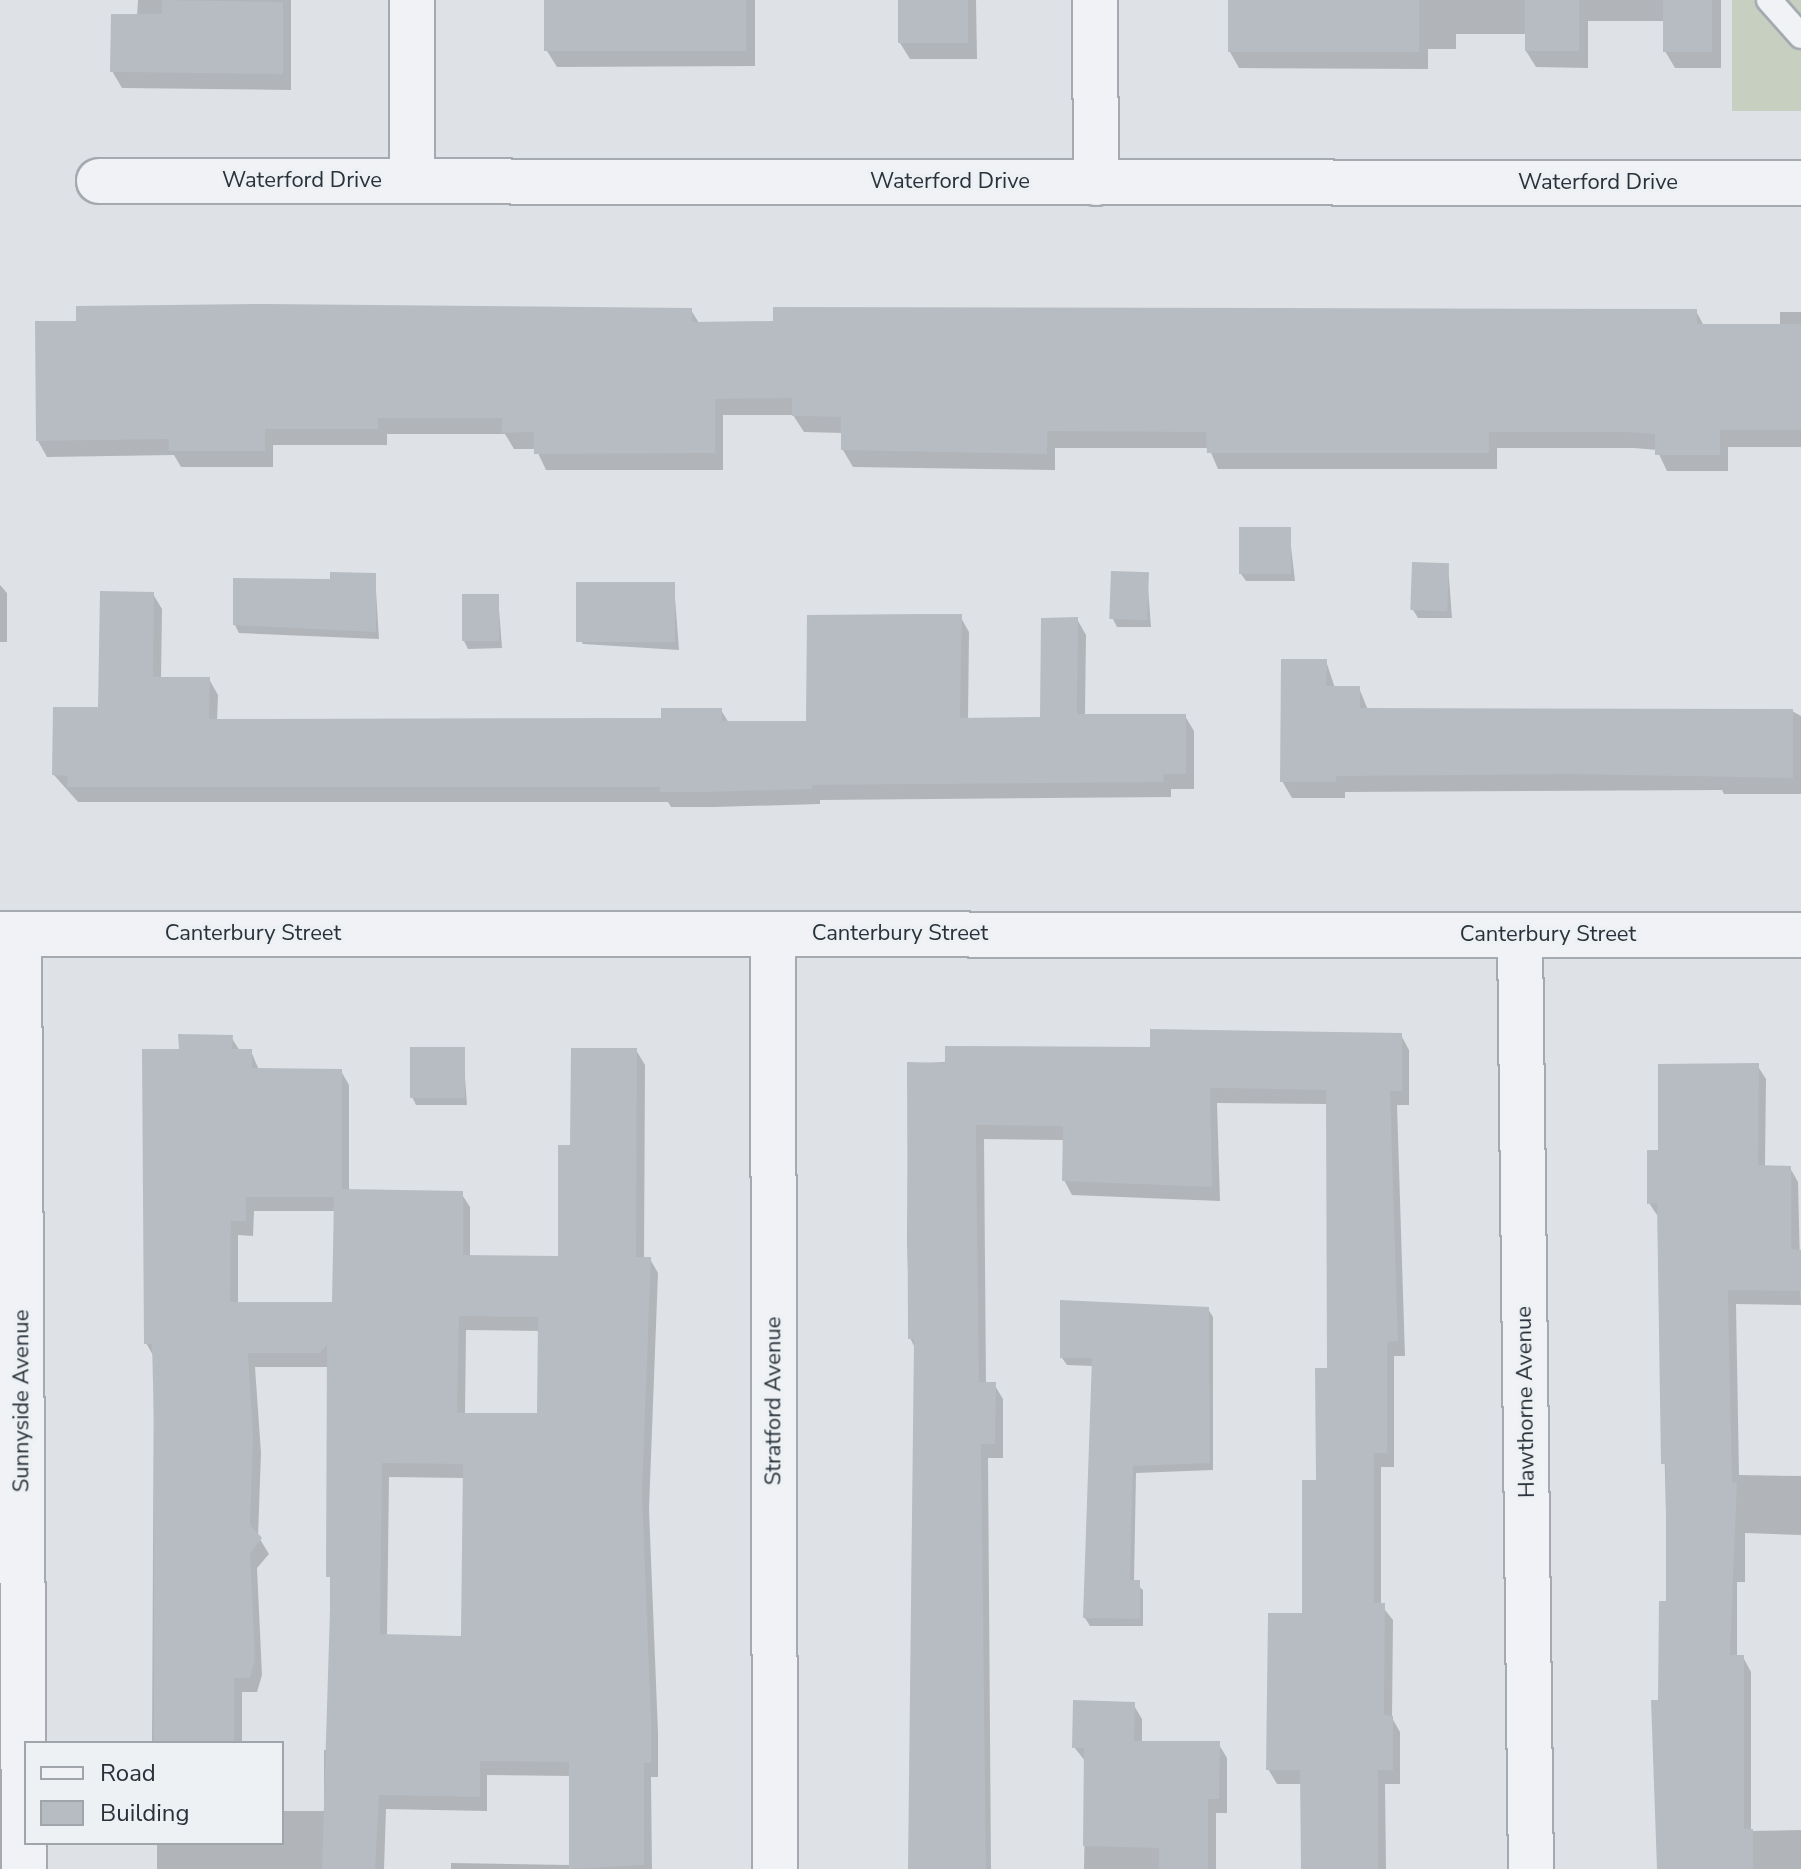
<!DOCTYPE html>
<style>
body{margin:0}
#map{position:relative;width:1801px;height:1869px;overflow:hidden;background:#dee2e6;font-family:"Nunito Sans",sans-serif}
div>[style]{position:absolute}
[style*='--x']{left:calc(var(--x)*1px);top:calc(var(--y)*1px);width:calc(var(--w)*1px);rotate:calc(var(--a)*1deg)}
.green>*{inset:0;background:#c6cfc0;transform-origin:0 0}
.shadow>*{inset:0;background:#0003}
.building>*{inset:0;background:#b6bcc2;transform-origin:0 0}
.roads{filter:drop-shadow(2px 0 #a4aaaf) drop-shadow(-2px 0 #a4aaaf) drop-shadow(0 2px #a4aaaf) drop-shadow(0 -2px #a4aaaf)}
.lane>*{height:24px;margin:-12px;padding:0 12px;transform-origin:12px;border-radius:12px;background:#f0f2f5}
.street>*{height:44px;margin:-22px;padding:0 22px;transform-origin:22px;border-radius:22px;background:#f0f2f5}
span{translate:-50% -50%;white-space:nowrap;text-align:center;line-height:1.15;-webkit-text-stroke:6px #edf1f4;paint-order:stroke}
.street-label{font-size:22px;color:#29323b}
.legend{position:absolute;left:24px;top:1741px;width:260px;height:104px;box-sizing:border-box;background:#edf1f4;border:2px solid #9fa5aa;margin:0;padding:10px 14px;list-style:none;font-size:24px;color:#29323b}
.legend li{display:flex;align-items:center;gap:16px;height:40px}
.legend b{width:40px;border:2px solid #9fa5aa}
</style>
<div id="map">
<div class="green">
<i style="left:1732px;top:0;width:69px;height:111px"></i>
</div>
<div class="shadow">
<i style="clip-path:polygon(138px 0,291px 0,291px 90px,122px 88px,112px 71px,137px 16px)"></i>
<i style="clip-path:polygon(546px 0,755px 0,755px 66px,557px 67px,547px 51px)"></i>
<i style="clip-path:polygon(900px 0,976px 0,977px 59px,910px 59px,900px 43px)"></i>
<i style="clip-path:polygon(1230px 0,1721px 0,1721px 68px,1675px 68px,1665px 51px,1665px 21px,1588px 21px,1588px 68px,1536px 67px,1526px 51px,1527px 34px,1456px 34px,1456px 49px,1428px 49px,1428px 69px,1239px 68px,1230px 52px)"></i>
<i style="clip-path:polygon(691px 310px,699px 323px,1696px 311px,1704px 326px,1780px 326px,1780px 312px,1801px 312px,1801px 447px,1728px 447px,1728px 471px,1667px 471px,1657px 450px,1634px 448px,1497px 448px,1497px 469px,1218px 469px,1209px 448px,1055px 448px,1055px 470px,853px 467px,843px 450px,843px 433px,804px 432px,793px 415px,723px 415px,723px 470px,546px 470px,536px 449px,514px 449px,505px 434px,387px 434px,387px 445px,273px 445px,273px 467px,181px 467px,174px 455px,47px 457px,38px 441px)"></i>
<i style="clip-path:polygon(1289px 529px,1295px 581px,1246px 581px,1241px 574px)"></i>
<i style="clip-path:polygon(1448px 565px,1452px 618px,1418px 618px,1413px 610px)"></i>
<i style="clip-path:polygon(1147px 574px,1151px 627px,1117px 627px,1113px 619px)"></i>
<i style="clip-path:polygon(375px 575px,379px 639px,239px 633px,235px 625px,332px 581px)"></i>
<i style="clip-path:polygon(674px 584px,679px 650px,583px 644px,578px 636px)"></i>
<i style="clip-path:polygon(0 585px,7px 593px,7px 642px,0 642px)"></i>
<i style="clip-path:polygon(153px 594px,162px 609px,161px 679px,209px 679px,218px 695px,217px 721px,663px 720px,721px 710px,729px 723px,808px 723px,960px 616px,969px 632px,968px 720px,1042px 719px,1077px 619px,1086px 635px,1085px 716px,1185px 716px,1194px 731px,1194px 789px,1171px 789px,1171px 797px,820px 800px,820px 804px,714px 807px,671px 807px,668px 802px,78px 802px,54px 775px,100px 710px)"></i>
<i style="clip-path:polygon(498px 596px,502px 648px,468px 649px,464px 641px)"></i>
<i style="clip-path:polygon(1326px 661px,1335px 688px,1359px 688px,1368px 710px,1792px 711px,1801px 716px,1801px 794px,1724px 794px,1722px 790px,1345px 792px,1345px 798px,1292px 798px,1282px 781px)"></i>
<i style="clip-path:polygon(1401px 1035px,1409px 1050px,1409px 1105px,1397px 1105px,1405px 1356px,1394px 1356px,1394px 1467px,1381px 1467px,1381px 1605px,1393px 1620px,1392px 1718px,1400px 1732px,1400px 1784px,1385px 1784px,1386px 1869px,1303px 1869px,1302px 1784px,1277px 1784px,1268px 1769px,1304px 1615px,1329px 1370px,1328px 1104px,1217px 1103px,1220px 1201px,1072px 1195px,1064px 1180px,1064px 1140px,984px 1139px,986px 1384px,994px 1384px,1003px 1399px,1003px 1458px,988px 1458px,991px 1869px,911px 1869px,916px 1350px,910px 1338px,907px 1240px,909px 1064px)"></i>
<i style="clip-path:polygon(evenodd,231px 1037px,240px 1051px,251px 1051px,259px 1070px,341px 1071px,349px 1085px,349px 1191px,461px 1193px,470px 1207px,470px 1257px,560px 1258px,572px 1147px,636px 1050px,645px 1065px,644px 1259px,650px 1259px,658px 1273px,649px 1509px,658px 1733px,658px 1777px,651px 1777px,652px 1869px,451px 1869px,451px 1863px,571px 1865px,571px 1776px,487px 1775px,487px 1811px,386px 1809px,384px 1869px,157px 1869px,157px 1843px,282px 1843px,282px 1811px,324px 1811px,324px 1750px,331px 1750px,329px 1367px,255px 1367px,261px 1453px,258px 1536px,269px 1554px,257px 1568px,262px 1675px,257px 1692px,242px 1692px,242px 1743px,152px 1743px,154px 1357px,146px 1343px,181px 1051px,231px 1037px,254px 1211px,335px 1211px,334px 1304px,238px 1304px,238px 1235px,253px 1236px,254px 1211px,231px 1037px,466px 1330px,540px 1331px,539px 1415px,465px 1415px,466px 1330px,231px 1037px,389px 1477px,465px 1478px,463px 1638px,387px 1636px,389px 1477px)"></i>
<i style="clip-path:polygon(463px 1049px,467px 1105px,416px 1105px,412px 1097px)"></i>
<i style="clip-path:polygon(1757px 1065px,1766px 1079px,1765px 1167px,1790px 1168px,1798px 1182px,1801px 1305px,1736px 1304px,1739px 1475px,1801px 1476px,1801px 1535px,1745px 1533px,1745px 1582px,1737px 1582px,1737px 1657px,1743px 1657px,1751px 1672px,1751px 1831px,1801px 1830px,1801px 1869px,1658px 1869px,1668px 1603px,1659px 1218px,1649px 1203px,1660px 1152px)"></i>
<i style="clip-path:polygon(1208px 1309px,1213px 1317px,1213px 1470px,1136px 1473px,1134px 1582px,1143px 1590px,1143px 1626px,1090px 1626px,1085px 1618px,1093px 1366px,1067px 1365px,1062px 1358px)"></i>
<i style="clip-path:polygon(1133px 1704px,1142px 1719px,1142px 1743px,1218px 1743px,1227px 1758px,1227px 1813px,1216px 1813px,1216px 1869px,1084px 1869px,1086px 1762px,1074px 1747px)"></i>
</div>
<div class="building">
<i style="clip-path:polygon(162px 0,283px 2px,283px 74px,110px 72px,111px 14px,162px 14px)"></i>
<i style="left:544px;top:0;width:202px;height:51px"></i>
<i style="left:898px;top:0;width:70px;height:43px"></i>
<i style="left:1228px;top:0;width:191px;height:52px"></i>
<i style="left:1525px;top:0;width:54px;height:51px"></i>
<i style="left:1663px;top:0;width:49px;height:52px"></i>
<i style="clip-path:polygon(265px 304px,692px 308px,692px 322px,773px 321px,773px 307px,1697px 309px,1697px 324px,1801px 324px,1801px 430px,1720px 430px,1720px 455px,1655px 455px,1655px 434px,1624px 432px,1489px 432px,1489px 453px,1207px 453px,1206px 432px,1047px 431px,1047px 454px,841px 450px,841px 417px,792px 416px,792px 398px,715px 399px,715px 453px,534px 454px,534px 432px,502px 433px,502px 418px,378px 418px,378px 429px,265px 429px,265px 451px,169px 451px,169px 439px,36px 441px,35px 321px,76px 321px,76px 306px)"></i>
<i style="left:1291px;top:527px;width:47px;height:52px;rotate:90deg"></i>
<i style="left:1412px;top:562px;width:37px;height:48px;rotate:2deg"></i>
<i style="left:1111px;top:571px;width:38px;height:48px;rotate:2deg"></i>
<i style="clip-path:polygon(330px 572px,376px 573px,376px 632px,233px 625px,233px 578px,330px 579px)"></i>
<i style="left:675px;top:582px;width:60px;height:99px;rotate:90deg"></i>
<i style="clip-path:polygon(100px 591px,154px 592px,153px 677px,210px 677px,209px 719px,661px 718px,661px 708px,722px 708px,722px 721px,806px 721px,807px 615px,924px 614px,962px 614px,960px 718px,1040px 717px,1041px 618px,1078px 617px,1077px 714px,1186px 714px,1186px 774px,1163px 774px,1164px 782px,812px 785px,812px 789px,704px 792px,660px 792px,660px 787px,67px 787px,68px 776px,52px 775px,53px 707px,98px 707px)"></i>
<i style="left:462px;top:594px;width:37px;height:47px"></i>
<i style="clip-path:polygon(1281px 659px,1327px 659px,1326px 686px,1360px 686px,1360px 708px,1793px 709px,1793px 778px,1570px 774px,1336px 776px,1336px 782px,1280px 782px)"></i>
<i style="clip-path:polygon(1150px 1029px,1402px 1033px,1402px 1091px,1390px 1091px,1398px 1341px,1387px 1342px,1387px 1453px,1374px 1453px,1374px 1603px,1385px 1603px,1384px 1715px,1393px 1716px,1393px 1770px,1378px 1770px,1378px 1869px,1301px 1869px,1300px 1770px,1266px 1770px,1268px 1613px,1302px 1613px,1302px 1480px,1316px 1480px,1315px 1368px,1327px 1368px,1326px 1090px,1210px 1088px,1212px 1187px,1062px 1181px,1063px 1126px,976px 1125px,979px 1382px,996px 1382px,995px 1444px,981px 1444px,986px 1869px,908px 1869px,914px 1339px,908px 1339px,907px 1062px,945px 1063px,945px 1046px,1150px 1047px)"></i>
<i style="clip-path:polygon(evenodd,178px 1034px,233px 1035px,232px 1049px,252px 1049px,252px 1068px,342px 1069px,342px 1189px,463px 1191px,463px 1255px,558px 1256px,558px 1145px,570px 1145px,571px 1048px,637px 1048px,636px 1257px,651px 1257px,642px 1493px,651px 1717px,651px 1763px,644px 1763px,644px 1865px,569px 1869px,569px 1762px,480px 1761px,480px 1797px,379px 1795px,375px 1869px,322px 1869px,331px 1577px,326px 1577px,327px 1344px,320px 1353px,248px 1353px,253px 1437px,250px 1525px,262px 1538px,250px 1553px,255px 1660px,250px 1678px,234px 1678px,234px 1743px,154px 1743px,154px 1422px,152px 1344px,144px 1344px,142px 1049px,179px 1049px,178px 1034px,246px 1197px,334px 1197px,332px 1302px,230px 1302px,231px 1221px,246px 1221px,246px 1197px,178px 1034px,459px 1316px,538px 1317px,537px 1413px,457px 1413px,459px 1316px,178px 1034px,382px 1463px,463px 1464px,461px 1636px,380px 1634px,382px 1463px)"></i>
<i style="left:410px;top:1047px;width:55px;height:51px"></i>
<i style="clip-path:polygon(1759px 1063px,1758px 1165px,1791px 1166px,1791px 1249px,1801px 1250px,1801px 1291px,1728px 1290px,1732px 1483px,1737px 1483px,1730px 1655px,1744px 1655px,1744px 1829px,1753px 1829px,1753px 1869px,1657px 1869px,1651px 1700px,1658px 1700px,1659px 1601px,1666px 1601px,1666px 1464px,1661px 1464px,1657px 1203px,1647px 1204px,1647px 1150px,1658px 1150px,1658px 1064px)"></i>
<i style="clip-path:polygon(1060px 1300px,1209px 1307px,1210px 1463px,1133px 1466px,1130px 1580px,1140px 1580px,1140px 1619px,1083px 1618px,1092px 1358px,1060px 1358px)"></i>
<i style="clip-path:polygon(1073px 1700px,1135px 1702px,1134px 1741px,1220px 1741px,1219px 1799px,1208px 1799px,1208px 1869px,1159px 1869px,1159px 1848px,1083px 1846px,1084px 1748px,1072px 1748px)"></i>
</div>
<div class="roads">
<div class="lane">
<i style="--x:1769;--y:0;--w:48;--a:48.4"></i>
</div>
<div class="street">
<i style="--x:412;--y:0;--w:181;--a:90"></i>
<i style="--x:1095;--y:0;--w:183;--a:89.7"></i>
<i style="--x:99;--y:181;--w:1702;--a:0.07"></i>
<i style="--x:0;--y:934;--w:1801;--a:0.03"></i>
<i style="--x:19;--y:934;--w:935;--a:89.69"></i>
<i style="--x:773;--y:934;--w:935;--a:89.88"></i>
<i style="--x:1520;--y:935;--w:934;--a:89.33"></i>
</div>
</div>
<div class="street-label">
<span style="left:302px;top:181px">Waterford Drive</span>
<span style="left:950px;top:182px">Waterford Drive</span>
<span style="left:1598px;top:183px">Waterford Drive</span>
<span style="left:253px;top:934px">Canterbury Street</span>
<span style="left:900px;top:934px">Canterbury Street</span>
<span style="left:1548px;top:935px">Canterbury Street</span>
<span style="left:22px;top:1401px;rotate:-90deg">Sunnyside Avenue</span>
<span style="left:774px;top:1401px;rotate:-90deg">Stratford Avenue</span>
<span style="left:1526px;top:1402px;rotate:-91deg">Hawthorne Avenue</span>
</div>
<ul class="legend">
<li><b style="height:10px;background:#f0f2f5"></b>Road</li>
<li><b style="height:22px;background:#b6bcc2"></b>Building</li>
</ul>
</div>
